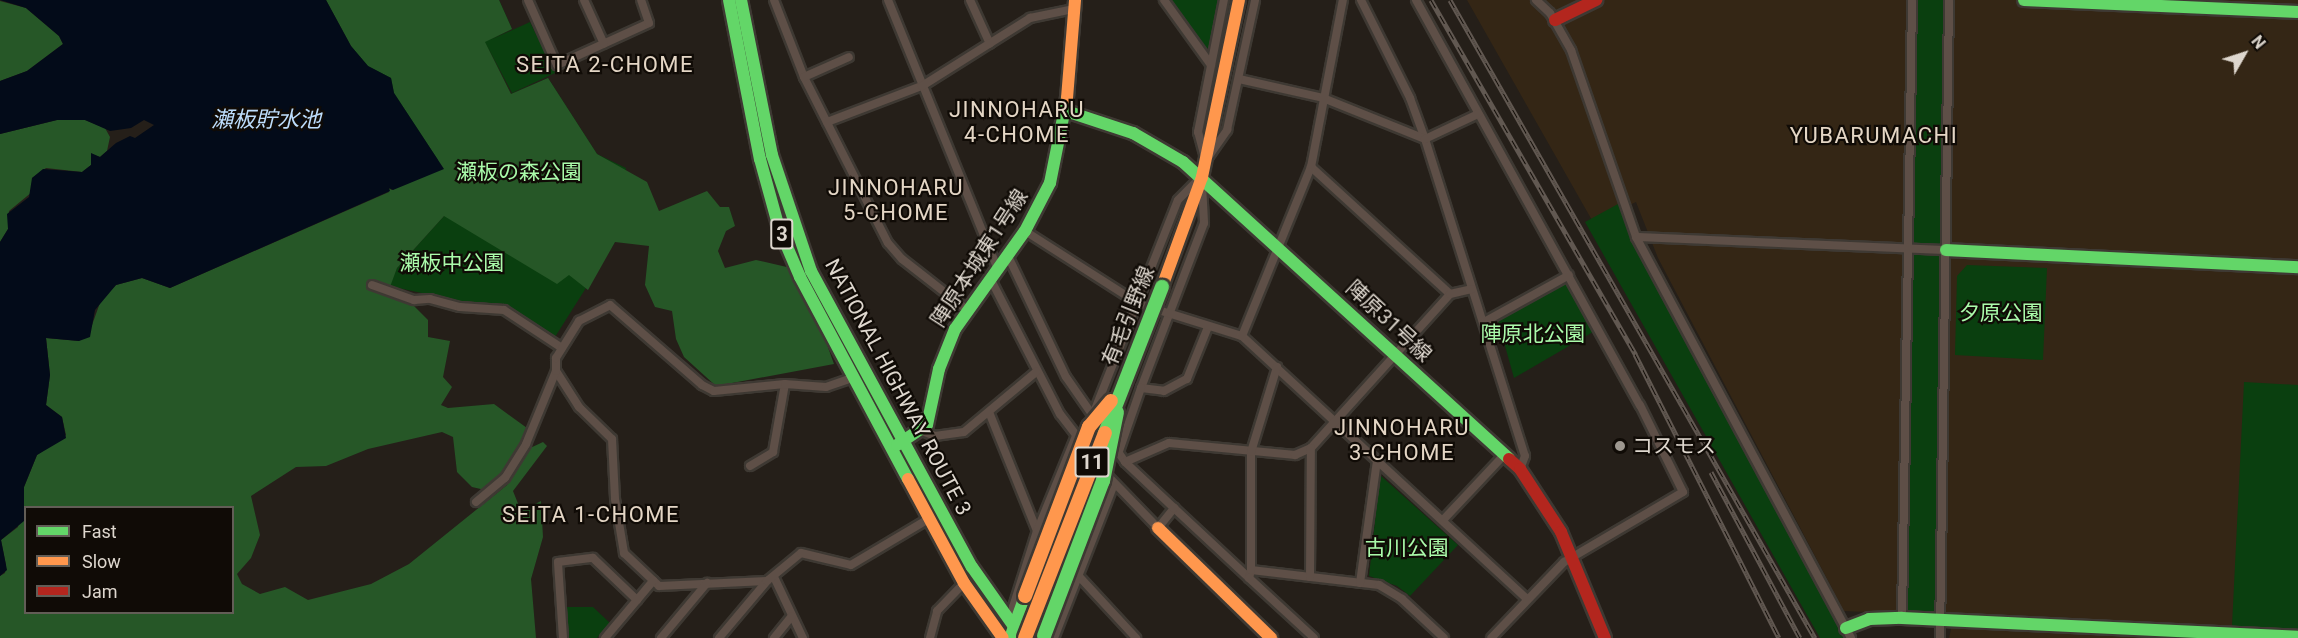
<!DOCTYPE html>
<meta charset="utf-8">
<style>
body{margin:0}
#map{position:relative;width:2298px;height:638px;overflow:hidden;background:#251f19;font-family:Roboto,"Noto Sans JP",sans-serif}
div>[style]{position:absolute}
[style*='--x']{left:calc(var(--x)*1px);top:calc(var(--y)*1px);width:calc(var(--w)*1px);rotate:calc(var(--a)*1deg)}
.built>*{inset:0;background:#342615}
.green>*{inset:0;background:#0a3f0f}
.forest>*{inset:0;background:#265727}
.water>*{inset:0;background:#030b19}
.roads{filter:drop-shadow(2px 0 #3e3933) drop-shadow(-2px 0 #3e3933) drop-shadow(0 2px #3e3933) drop-shadow(0 -2px #3e3933)}
.street>*{height:8px;margin:-4px;padding:0 4px;transform-origin:4px;border-radius:4px;background:#5e4f47}
.fast>*{height:12px;margin:-6px;padding:0 6px;transform-origin:6px;border-radius:6px;background:#63d668}
.slow>*{height:12px;margin:-6px;padding:0 6px;transform-origin:6px;border-radius:6px;background:#ff974d}
.jam>*{height:12px;margin:-6px;padding:0 6px;transform-origin:6px;border-radius:6px;background:#b3261e}
.rail>*{height:5px;margin-top:-2.5px;transform-origin:0;background:repeating-linear-gradient(90deg,#100b06 0 9px,#615851 0 18px);box-sizing:border-box;border-block:2px solid #615851}
.bridges{filter:drop-shadow(2px 0 #3e3933) drop-shadow(-2px 0 #3e3933) drop-shadow(0 2px #3e3933) drop-shadow(0 -2px #3e3933)}
.fast-bridge>*{height:14px;margin:-7px;padding:0 7px;transform-origin:7px;border-radius:7px;background:#63d668}
.slow-bridge>*{height:14px;margin:-7px;padding:0 7px;transform-origin:7px;border-radius:7px;background:#ff974d}
.dots>*{width:16px;height:16px;translate:-50% -50%;box-sizing:border-box;border:3px solid #100b06;border-radius:50%}
span{translate:-50% -50%;white-space:nowrap;text-align:center;line-height:1.15;-webkit-text-stroke:4.5px #100b06;paint-order:stroke}
.shield-label span{padding:2px 4px;background:#100b06;border:2px solid;border-radius:4px;-webkit-text-stroke-width:0}
.shield-label{font-size:20px;color:#ded7ce;font-weight:700}
.park-label{font-size:21px;color:#aafbaa}
.street-label{font-size:21px;color:#ded7ce}
.poi-label{font-size:21px;color:#ded7ce}
.left{translate:0 -50%;text-align:left}
.neighbourhood-label{font-size:22px;color:#e4d6c5;letter-spacing:1.5px}
.water-label{font-size:22px;color:#bdddfc;font-style:italic}
.legend{position:absolute;left:24px;top:506px;width:210px;height:108px;box-sizing:border-box;background:#100b06;border:2px solid #625d56;margin:0;padding:8px 10px;list-style:none;font-size:18px;color:#ded7ce}
.legend li{display:flex;align-items:center;gap:12px;height:30px}
.legend b{width:30px;border:2px solid #625d56}
.north{position:absolute;left:2214px;top:24px;width:60px;height:60px;-webkit-text-stroke:4px #100b06;paint-order:stroke;rotate:51deg;font-size:16px;font-weight:700;line-height:24px;text-align:center;color:#ded7ce}
.north::after{content:'';display:block;margin:auto;width:21px;height:27px;background:#ded7ce;clip-path:polygon(50% 0,100% 100%,50% 72%,0 100%)}
</style>
<div id="map">
<div class="built">
<i style="clip-path:polygon(1467px 0,2298px 0,2298px 638px,1949px 638px,1954px 616px,1844px 611px,1658px 258px,1636px 202px,1593px 222px)"></i>
</div>
<div class="green">
<i style="clip-path:polygon(326px 0,499px 0,512px 29px,490px 40px,530px 22px,555px 73px,512px 93px,485px 42px,511px 94px,548px 78px,597px 154px,626px 168px,615px 242px,555px 337px,505px 304px,459px 301px,389px 286px,397px 268px,444px 216px)"></i>
<i style="clip-path:polygon(1171px 0,1219px 0,1209px 48px,1203px 49px)"></i>
<i style="clip-path:polygon(1917px 0,1945px 0,1937px 607px,1932px 613px,1907px 610px)"></i>
<i style="clip-path:polygon(1618px 204px,1631px 237px,1844px 638px,1820px 638px,1585px 222px)"></i>
<i style="clip-path:polygon(1967px 265px,2047px 268px,2043px 360px,1955px 355px,1957px 276px)"></i>
<i style="clip-path:polygon(1567px 283px,1593px 332px,1514px 378px,1498px 321px)"></i>
<i style="clip-path:polygon(2244px 382px,2298px 385px,2298px 629px,2232px 626px)"></i>
<i style="clip-path:polygon(1380px 475px,1458px 545px,1410px 596px,1397px 586px,1369px 576px)"></i>
<i style="clip-path:polygon(565px 607px,593px 607px,610px 623px,597px 638px,567px 638px)"></i>
</div>
<div class="forest">
<i style="clip-path:polygon(evenodd,326px 0,499px 0,512px 29px,485px 42px,511px 94px,548px 78px,597px 154px,647px 182px,659px 211px,707px 191px,720px 207px,729px 207px,735px 226px,726px 231px,718px 251px,725px 268px,756px 260px,791px 268px,820px 325px,834px 364px,716px 386px,684px 357px,676px 339px,672px 311px,655px 307px,645px 285px,649px 246px,615px 242px,588px 290px,569px 275px,557px 284px,444px 216px,397px 268px,387px 295px,411px 303px,428px 320px,428px 337px,450px 341px,443px 377px,452px 387px,441px 405px,448px 408px,494px 404px,527px 428px,521px 445px,505px 473px,485px 490px,472px 487px,457px 472px,453px 437px,442px 432px,368px 449px,326px 466px,296px 467px,251px 496px,260px 535px,251px 558px,237px 574px,242px 584px,260px 594px,285px 587px,308px 600px,371px 584px,409px 564px,507px 485px,528px 449px,543px 442px,547px 446px,513px 491px,521px 511px,541px 501px,543px 537px,531px 579px,536px 638px,0 638px,0 576px,5px 573px,6px 565px,1px 540px,18px 527px,24px 487px,37px 455px,66px 435px,62px 417px,46px 405px,50px 375px,46px 338px,79px 341px,92px 325px,101px 300px,116px 285px,142px 278px,170px 288px,389px 192px,388px 188px,392px 190px,438px 160px,394px 93px,391px 78px,368px 66px,351px 46px,326px 0,26px 508px,232px 508px,232px 612px,26px 612px,26px 508px)"></i>
<i style="clip-path:polygon(0 1px,26px 8px,59px 36px,63px 44px,27px 71px,0 81px)"></i>
<i style="clip-path:polygon(57px 120px,85px 120px,105px 128px,110px 137px,107px 151px,100px 157px,91px 154px,91px 165px,82px 172px,46px 168px,32px 178px,32px 192px,9px 211px,8px 229px,0 242px,0 134px)"></i>
</div>
<div class="water">
<i style="clip-path:polygon(0 0,326px 0,351px 46px,368px 66px,391px 78px,394px 93px,444px 169px,393px 190px,389px 188px,390px 191px,170px 288px,142px 278px,116px 285px,95px 310px,90px 337px,79px 341px,46px 338px,50px 375px,46px 405px,62px 417px,66px 438px,37px 455px,24px 487px,24px 521px,1px 540px,7px 570px,0 576px,0 242px,8px 229px,7px 214px,29px 197px,32px 178px,43px 169px,82px 172px,91px 165px,91px 153px,100px 157px,116px 143px,130px 136px,135px 138px,154px 125px,144px 120px,131px 128px,110px 131px,85px 120px,57px 120px,0 134px,0 81px,27px 71px,63px 44px,59px 36px,26px 8px)"></i>
</div>
<div class="roads">
<div class="street">
<i style="--x:528;--y:0;--w:71;--a:66"></i>
<i style="--x:557;--y:65;--w:101;--a:-24.5"></i>
<i style="--x:649;--y:23;--w:24;--a:-109"></i>
<i style="--x:584;--y:0;--w:48;--a:65.6"></i>
<i style="--x:774;--y:0;--w:83;--a:68.7"></i>
<i style="--x:804;--y:77;--w:186;--a:63.2"></i>
<i style="--x:888;--y:243;--w:21;--a:49"></i>
<i style="--x:902;--y:259;--w:81;--a:38"></i>
<i style="--x:888;--y:0;--w:288;--a:67.8"></i>
<i style="--x:970;--y:0;--w:48;--a:65.6"></i>
<i style="--x:1164;--y:0;--w:80;--a:54.1"></i>
<i style="--x:1361;--y:0;--w:110;--a:63.4"></i>
<i style="--x:1410;--y:98;--w:44;--a:69.9"></i>
<i style="--x:1425;--y:139;--w:332;--a:72.5"></i>
<i style="--x:1525;--y:456;--w:14;--a:111"></i>
<i style="--x:1416;--y:0;--w:463;--a:61.1"></i>
<i style="--x:1640;--y:405;--w:97;--a:63.7"></i>
<i style="--x:1683;--y:492;--w:138;--a:149.5"></i>
<i style="--x:1564;--y:562;--w:105;--a:133.8"></i>
<i style="--x:1536;--y:0;--w:19;--a:43"></i>
<i style="--x:1550;--y:13;--w:43;--a:60.4"></i>
<i style="--x:1571;--y:50;--w:198;--a:70.8"></i>
<i style="--x:1636;--y:237;--w:455;--a:61.8"></i>
<i style="--x:804;--y:77;--w:49;--a:-24"></i>
<i style="--x:1239;--y:79;--w:86;--a:12.7"></i>
<i style="--x:1323;--y:98;--w:110;--a:21.9"></i>
<i style="--x:1425;--y:139;--w:59;--a:-25.3"></i>
<i style="--x:827;--y:122;--w:102;--a:-20.8"></i>
<i style="--x:922;--y:86;--w:128;--a:-32.2"></i>
<i style="--x:1030;--y:18;--w:45;--a:-11.6"></i>
<i style="--x:1204;--y:154;--w:23;--a:-105"></i>
<i style="--x:1198;--y:132;--w:135;--a:-78.9"></i>
<i style="--x:1209;--y:156;--w:32;--a:-55"></i>
<i style="--x:1227;--y:130;--w:133;--a:-77.8"></i>
<i style="--x:1311;--y:167;--w:188;--a:42.4"></i>
<i style="--x:1202;--y:184;--w:39;--a:87"></i>
<i style="--x:1204;--y:223;--w:177;--a:110.9"></i>
<i style="--x:1141;--y:388;--w:23;--a:7"></i>
<i style="--x:1164;--y:391;--w:26;--a:-28"></i>
<i style="--x:1187;--y:379;--w:56;--a:-68"></i>
<i style="--x:1025;--y:231;--w:135;--a:32.6"></i>
<i style="--x:1139;--y:304;--w:108;--a:17.3"></i>
<i style="--x:1242;--y:336;--w:388;--a:42.7"></i>
<i style="--x:1636;--y:237;--w:310;--a:2.4"></i>
<i style="--x:1007;--y:254;--w:136;--a:64.4"></i>
<i style="--x:1066;--y:377;--w:103;--a:55.2"></i>
<i style="--x:990;--y:278;--w:153;--a:62.8"></i>
<i style="--x:1060;--y:414;--w:59;--a:52.5"></i>
<i style="--x:372;--y:285;--w:45;--a:19.7"></i>
<i style="--x:414;--y:300;--w:16;--a:-4"></i>
<i style="--x:430;--y:299;--w:31;--a:15"></i>
<i style="--x:460;--y:307;--w:44;--a:3.9"></i>
<i style="--x:504;--y:310;--w:69;--a:33.2"></i>
<i style="--x:1484;--y:322;--w:97;--a:-28.9"></i>
<i style="--x:1242;--y:336;--w:183;--a:-67.8"></i>
<i style="--x:1311;--y:167;--w:170;--a:-79.2"></i>
<i style="--x:556;--y:371;--w:43;--a:57.4"></i>
<i style="--x:579;--y:407;--w:46;--a:44.1"></i>
<i style="--x:612;--y:439;--w:60;--a:87.1"></i>
<i style="--x:615;--y:499;--w:55;--a:80.5"></i>
<i style="--x:624;--y:553;--w:48;--a:43.3"></i>
<i style="--x:659;--y:586;--w:108;--a:-2.7"></i>
<i style="--x:989;--y:412;--w:128;--a:68"></i>
<i style="--x:1037;--y:531;--w:146;--a:47.2"></i>
<i style="--x:1092;--y:417;--w:233;--a:-68.4"></i>
<i style="--x:1178;--y:200;--w:27;--a:-45"></i>
<i style="--x:922;--y:431;--w:14;--a:21"></i>
<i style="--x:935;--y:436;--w:29;--a:-8"></i>
<i style="--x:964;--y:432;--w:94;--a:-39.8"></i>
<i style="--x:1118;--y:454;--w:70;--a:-70.8"></i>
<i style="--x:750;--y:466;--w:27;--a:-31"></i>
<i style="--x:773;--y:452;--w:69;--a:-80"></i>
<i style="--x:1104;--y:472;--w:78;--a:46"></i>
<i style="--x:1158;--y:528;--w:26;--a:-51"></i>
<i style="--x:1174;--y:508;--w:103;--a:43"></i>
<i style="--x:1249;--y:578;--w:8;--a:-76"></i>
<i style="--x:1251;--y:570;--w:129;--a:6.7"></i>
<i style="--x:1379;--y:585;--w:27;--a:31"></i>
<i style="--x:1402;--y:599;--w:57;--a:42.9"></i>
<i style="--x:476;--y:502;--w:38;--a:-40"></i>
<i style="--x:505;--y:478;--w:40;--a:-58"></i>
<i style="--x:526;--y:444;--w:79;--a:-67.7"></i>
<i style="--x:556;--y:371;--w:13;--a:-90"></i>
<i style="--x:556;--y:358;--w:44;--a:-58.1"></i>
<i style="--x:579;--y:321;--w:35;--a:-27"></i>
<i style="--x:610;--y:305;--w:122;--a:41"></i>
<i style="--x:702;--y:385;--w:13;--a:27"></i>
<i style="--x:714;--y:391;--w:71;--a:-5.6"></i>
<i style="--x:785;--y:384;--w:41;--a:4.2"></i>
<i style="--x:826;--y:387;--w:28;--a:-19"></i>
<i style="--x:1174;--y:508;--w:67;--a:-136.8"></i>
<i style="--x:1125;--y:462;--w:48;--a:-23.4"></i>
<i style="--x:1169;--y:443;--w:127;--a:5.4"></i>
<i style="--x:1295;--y:455;--w:17;--a:-24"></i>
<i style="--x:1311;--y:448;--w:207;--a:-47.9"></i>
<i style="--x:1450;--y:294;--w:22;--a:-13"></i>
<i style="--x:1443;--y:520;--w:89;--a:-46.8"></i>
<i style="--x:1251;--y:570;--w:118;--a:-90"></i>
<i style="--x:1251;--y:452;--w:89;--a:-73"></i>
<i style="--x:774;--y:577;--w:68;--a:64.6"></i>
<i style="--x:1310;--y:577;--w:129;--a:-89.6"></i>
<i style="--x:1249;--y:578;--w:88;--a:42.7"></i>
<i style="--x:1360;--y:583;--w:124;--a:-82.1"></i>
<i style="--x:1902;--y:618;--w:618;--a:-89.07"></i>
<i style="--x:1013;--y:619;--w:12;--a:-90"></i>
<i style="--x:1013;--y:607;--w:80;--a:-72.5"></i>
<i style="--x:1037;--y:531;--w:103;--a:-67.7"></i>
<i style="--x:563;--y:638;--w:76;--a:-93.8"></i>
<i style="--x:558;--y:562;--w:35;--a:-7"></i>
<i style="--x:593;--y:558;--w:61;--a:43.7"></i>
<i style="--x:605;--y:638;--w:75;--a:-49.9"></i>
<i style="--x:661;--y:638;--w:72;--a:-50.1"></i>
<i style="--x:719;--y:638;--w:75;--a:-49.9"></i>
<i style="--x:767;--y:581;--w:44;--a:-39.5"></i>
<i style="--x:801;--y:553;--w:51;--a:13.5"></i>
<i style="--x:851;--y:565;--w:92;--a:-30.7"></i>
<i style="--x:774;--y:638;--w:28;--a:-51"></i>
<i style="--x:930;--y:638;--w:28;--a:-75"></i>
<i style="--x:937;--y:611;--w:39;--a:-46"></i>
<i style="--x:1054;--y:638;--w:165;--a:-68.7"></i>
<i style="--x:1940;--y:638;--w:638;--a:-89.19"></i>
</div>
<div class="fast">
<i style="--x:729;--y:0;--w:162;--a:79"></i>
<i style="--x:760;--y:159;--w:72;--a:74.6"></i>
<i style="--x:779;--y:228;--w:53;--a:66.8"></i>
<i style="--x:800;--y:277;--w:229;--a:61.9"></i>
<i style="--x:741;--y:0;--w:158;--a:78.7"></i>
<i style="--x:772;--y:155;--w:122;--a:71.4"></i>
<i style="--x:811;--y:271;--w:337;--a:61.5"></i>
<i style="--x:972;--y:567;--w:87;--a:54.8"></i>
<i style="--x:2024;--y:0;--w:274;--a:2.5"></i>
<i style="--x:1066;--y:111;--w:71;--a:18.2"></i>
<i style="--x:1133;--y:133;--w:58;--a:30.1"></i>
<i style="--x:1183;--y:162;--w:441;--a:42.3"></i>
<i style="--x:1946;--y:250;--w:352;--a:2.8"></i>
<i style="--x:897;--y:445;--w:36;--a:-34"></i>
<i style="--x:927;--y:425;--w:57;--a:-77.9"></i>
<i style="--x:939;--y:369;--w:43;--a:-68.2"></i>
<i style="--x:955;--y:329;--w:120;--a:-54.5"></i>
<i style="--x:1025;--y:231;--w:54;--a:-62.5"></i>
<i style="--x:1050;--y:183;--w:87;--a:-78.7"></i>
<i style="--x:1846;--y:628;--w:25;--a:-21"></i>
<i style="--x:1869;--y:619;--w:33;--a:-2"></i>
<i style="--x:1902;--y:618;--w:396;--a:2.7"></i>
<i style="--x:1010;--y:638;--w:45;--a:-70.3"></i>
</div>
<div class="slow">
<i style="--x:1067;--y:98;--w:98;--a:-85.3"></i>
<i style="--x:1162;--y:287;--w:117;--a:-70"></i>
<i style="--x:1202;--y:177;--w:181;--a:-78.2"></i>
<i style="--x:908;--y:479;--w:118;--a:61.7"></i>
<i style="--x:964;--y:583;--w:67;--a:54.7"></i>
<i style="--x:1158;--y:528;--w:158;--a:44.2"></i>
</div>
<div class="jam">
<i style="--x:1555;--y:20;--w:46;--a:-26"></i>
<i style="--x:1509;--y:459;--w:15;--a:42"></i>
<i style="--x:1520;--y:469;--w:75;--a:56.9"></i>
<i style="--x:1561;--y:532;--w:115;--a:67.5"></i>
</div>
</div>
<div class="rail">
<i style="--x:1431;--y:0;--w:409;--a:60"></i>
<i style="--x:1635;--y:354;--w:318;--a:63.1"></i>
<i style="--x:1450;--y:0;--w:735;--a:60.23"></i>
<i style="--x:1711;--y:472;--w:188;--a:61.8"></i>
</div>
<div class="bridges">
<div class="fast-bridge">
<i style="--x:1105;--y:433;--w:157;--a:-68.7"></i>
<i style="--x:1044;--y:636;--w:166;--a:-69.2"></i>
<i style="--x:1103;--y:481;--w:70;--a:-78.5"></i>
</div>
<div class="slow-bridge">
<i style="--x:1025;--y:596;--w:181;--a:-69.3"></i>
<i style="--x:1089;--y:427;--w:34;--a:-50"></i>
<i style="--x:1025;--y:638;--w:220;--a:-68.7"></i>
</div>
</div>
<div class="dots">
<i style="left:1620px;top:446px;background:#9d978f"></i>
</div>
<div class="shield-label">
<span style="left:782px;top:234px">3</span>
<span style="left:1092px;top:462px">11</span>
</div>
<div class="park-label">
<span style="left:519px;top:172px">瀬板の森公園</span>
<span style="left:452px;top:263px">瀬板中公園</span>
<span style="left:2001px;top:313px">夕原公園</span>
<span style="left:1533px;top:334px">陣原北公園</span>
<span style="left:1407px;top:548px">古川公園</span>
</div>
<div class="street-label">
<span style="left:979px;top:258px;rotate:-57deg">陣原本城東1号線</span>
<span style="left:1128px;top:316px;rotate:-68deg">有毛引野線</span>
<span style="left:1389px;top:321px;rotate:43deg">陣原31号線</span>
<span style="left:898px;top:387px;rotate:62deg">NATIONAL HIGHWAY ROUTE 3</span>
</div>
<div class="poi-label">
<span class="left" style="left:1632px;top:446px">コスモス</span>
</div>
<div class="neighbourhood-label">
<span style="left:605px;top:65px">SEITA 2-CHOME</span>
<span style="left:1017px;top:122px">JINNOHARU<br>4-CHOME</span>
<span style="left:1874px;top:136px">YUBARUMACHI</span>
<span style="left:896px;top:200px">JINNOHARU<br>5-CHOME</span>
<span style="left:1402px;top:440px">JINNOHARU<br>3-CHOME</span>
<span style="left:591px;top:515px">SEITA 1-CHOME</span>
</div>
<div class="water-label">
<span style="left:266px;top:120px">瀬板貯水池</span>
</div>
<ul class="legend">
<li><b style="height:8px;background:#63d668"></b>Fast</li>
<li><b style="height:8px;background:#ff974d"></b>Slow</li>
<li><b style="height:8px;background:#b3261e"></b>Jam</li>
</ul>
<div class="north">N</div>
</div>
